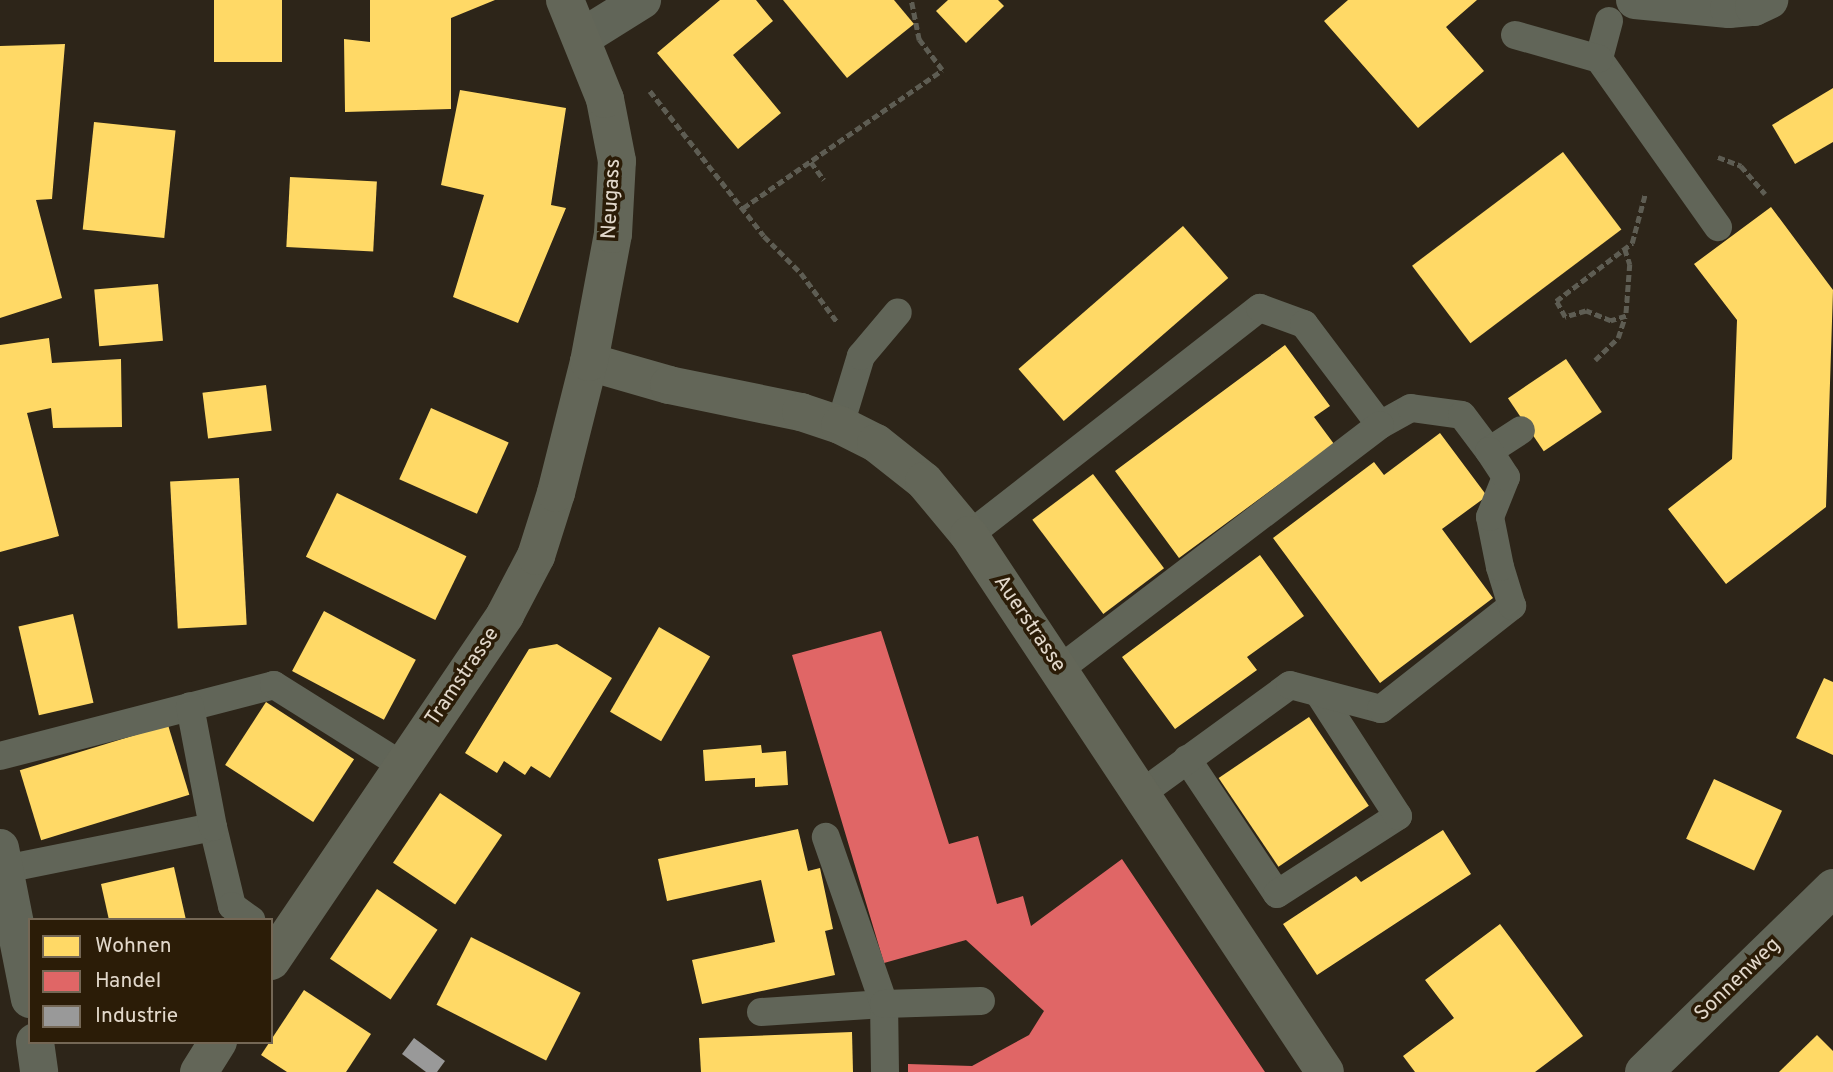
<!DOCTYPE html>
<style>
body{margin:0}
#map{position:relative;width:1833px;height:1072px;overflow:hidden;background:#2d2519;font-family:Overpass,sans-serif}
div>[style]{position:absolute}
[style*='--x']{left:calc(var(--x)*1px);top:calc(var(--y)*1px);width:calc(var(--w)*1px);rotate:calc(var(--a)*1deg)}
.homes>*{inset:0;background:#ffd966;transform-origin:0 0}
.shops>*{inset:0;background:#e06666}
.industry>*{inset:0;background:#999}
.path>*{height:4.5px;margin-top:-2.25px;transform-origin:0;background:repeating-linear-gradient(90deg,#5e5d53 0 7px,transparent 0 10.5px)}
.lane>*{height:28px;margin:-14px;padding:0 14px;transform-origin:14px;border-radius:14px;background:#616558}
.street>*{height:38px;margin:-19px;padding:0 19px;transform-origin:19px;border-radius:19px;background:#616558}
.secondary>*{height:38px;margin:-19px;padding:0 19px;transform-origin:19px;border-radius:19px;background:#636658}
span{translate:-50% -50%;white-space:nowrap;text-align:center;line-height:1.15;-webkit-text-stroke:7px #2b1c07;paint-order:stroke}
.street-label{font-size:21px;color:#e2d8cb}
.legend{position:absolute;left:28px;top:918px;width:245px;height:126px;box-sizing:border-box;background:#2b1c07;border:2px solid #746755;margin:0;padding:9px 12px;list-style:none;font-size:21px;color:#e2d8cb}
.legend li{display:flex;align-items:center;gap:14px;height:35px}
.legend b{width:35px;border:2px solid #746755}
</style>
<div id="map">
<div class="homes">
<i style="left:214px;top:0;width:68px;height:62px"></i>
<i style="clip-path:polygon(370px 0,495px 0,451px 18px,451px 109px,345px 112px,344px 39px,370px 42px)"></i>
<i style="clip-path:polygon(720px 0,756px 0,773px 21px,733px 55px,781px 113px,738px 149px,657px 53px)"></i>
<i style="clip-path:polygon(783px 0,894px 0,914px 24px,847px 78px)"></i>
<i style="clip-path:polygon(948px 0,998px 0,1004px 6px,966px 43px,936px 11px)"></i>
<i style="clip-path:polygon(1348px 0,1477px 0,1446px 27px,1484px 71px,1418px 128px,1324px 21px)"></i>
<i style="clip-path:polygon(65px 44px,52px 199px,36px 200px,62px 298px,0 318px,0 46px)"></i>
<i style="clip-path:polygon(1833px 88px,1833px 142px,1795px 164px,1772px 125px)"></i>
<i style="clip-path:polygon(460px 90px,566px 108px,551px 205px,566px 208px,518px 323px,453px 297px,484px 195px,441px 185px)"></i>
<i style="left:94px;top:122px;width:82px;height:108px;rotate:6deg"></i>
<i style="left:1563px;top:152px;width:97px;height:189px;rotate:53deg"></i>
<i style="left:290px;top:177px;width:87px;height:70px;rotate:3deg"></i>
<i style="clip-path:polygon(1771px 207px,1833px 290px,1826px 507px,1726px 584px,1668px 509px,1732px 459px,1737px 320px,1694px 264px)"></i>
<i style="left:1183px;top:226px;width:69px;height:218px;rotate:49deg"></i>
<i style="left:158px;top:284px;width:57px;height:64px;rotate:85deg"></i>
<i style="clip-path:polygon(49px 338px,52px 363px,121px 359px,122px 427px,53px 428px,51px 408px,27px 413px,59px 536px,0 552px,0 345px)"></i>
<i style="clip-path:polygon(1285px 345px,1330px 406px,1314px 417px,1334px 444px,1179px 558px,1115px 471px)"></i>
<i style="left:1566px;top:359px;width:64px;height:70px;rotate:56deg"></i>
<i style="left:266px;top:385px;width:46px;height:64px;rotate:83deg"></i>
<i style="left:431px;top:408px;width:85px;height:78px;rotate:24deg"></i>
<i style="clip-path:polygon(1440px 433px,1487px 496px,1442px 529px,1493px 598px,1380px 683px,1273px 538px,1374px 462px,1384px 475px)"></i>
<i style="left:1093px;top:474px;width:118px;height:76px;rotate:53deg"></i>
<i style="left:239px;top:478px;width:147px;height:69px;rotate:87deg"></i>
<i style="left:337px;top:493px;width:144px;height:71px;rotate:26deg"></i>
<i style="clip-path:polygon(1260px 555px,1304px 616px,1247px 657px,1257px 670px,1175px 729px,1122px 657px)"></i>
<i style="left:324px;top:611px;width:104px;height:68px;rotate:28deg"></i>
<i style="left:73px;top:614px;width:91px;height:56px;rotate:77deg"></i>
<i style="left:659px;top:627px;width:59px;height:98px;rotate:30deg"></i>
<i style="clip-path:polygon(557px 644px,612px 678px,550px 778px,531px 766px,525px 775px,504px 761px,497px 773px,465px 753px,529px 649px)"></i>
<i style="clip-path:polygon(1824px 678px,1833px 682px,1833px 755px,1796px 738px)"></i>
<i style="left:266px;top:702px;width:105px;height:75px;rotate:33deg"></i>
<i style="left:1309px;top:717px;width:107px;height:109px;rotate:56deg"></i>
<i style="left:168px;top:725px;width:73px;height:155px;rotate:73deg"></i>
<i style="clip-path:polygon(761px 745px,762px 753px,786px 751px,788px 785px,755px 787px,755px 778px,705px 781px,703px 750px)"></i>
<i style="left:1714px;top:779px;width:75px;height:66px;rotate:25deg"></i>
<i style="left:440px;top:793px;width:75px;height:84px;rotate:34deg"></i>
<i style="clip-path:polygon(798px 829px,808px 871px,820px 868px,833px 929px,825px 931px,835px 975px,702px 1004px,692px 960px,775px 942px,761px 880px,667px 901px,658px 859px)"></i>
<i style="clip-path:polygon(1443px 830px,1471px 874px,1317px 975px,1283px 924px,1356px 876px,1361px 882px)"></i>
<i style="clip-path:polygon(174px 867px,186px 920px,109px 920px,101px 884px)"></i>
<i style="left:377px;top:889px;width:73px;height:84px;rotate:34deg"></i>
<i style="clip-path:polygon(1500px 924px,1583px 1036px,1535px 1072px,1415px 1072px,1403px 1056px,1454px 1018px,1425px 980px)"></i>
<i style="left:471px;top:937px;width:123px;height:76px;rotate:27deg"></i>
<i style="clip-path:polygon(304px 990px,371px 1034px,346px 1072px,287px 1072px,261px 1055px)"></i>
<i style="clip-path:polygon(852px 1032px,853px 1072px,701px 1072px,699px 1038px)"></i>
<i style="clip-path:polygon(1817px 1035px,1833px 1051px,1833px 1072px,1779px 1072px)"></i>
</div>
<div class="shops">
<i style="clip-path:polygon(881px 631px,949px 844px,978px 836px,997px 904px,1023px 896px,1031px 926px,1122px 859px,1265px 1072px,908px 1072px,908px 1064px,972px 1066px,1029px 1035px,1044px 1011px,966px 940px,884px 963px,792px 655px)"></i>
</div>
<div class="industry">
<i style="clip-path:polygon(414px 1038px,445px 1061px,437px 1072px,426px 1072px,402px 1054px)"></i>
</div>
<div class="path">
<i style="--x:650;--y:91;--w:184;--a:51.8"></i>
<i style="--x:764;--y:236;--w:52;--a:45"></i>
<i style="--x:801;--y:273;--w:62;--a:53.5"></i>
<i style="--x:1718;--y:157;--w:25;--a:21"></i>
<i style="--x:1741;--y:166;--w:37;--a:49"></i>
<i style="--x:811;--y:162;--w:22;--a:54"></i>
<i style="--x:743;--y:208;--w:242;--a:-34.7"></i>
<i style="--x:942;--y:70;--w:38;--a:-127"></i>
<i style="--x:919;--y:40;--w:41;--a:-101.3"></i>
<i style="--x:1625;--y:249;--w:16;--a:72"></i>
<i style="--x:1630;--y:264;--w:52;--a:94.4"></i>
<i style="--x:1626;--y:316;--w:16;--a:162"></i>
<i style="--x:1611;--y:321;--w:27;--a:-158"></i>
<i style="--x:1586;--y:311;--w:22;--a:164"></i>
<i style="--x:1565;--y:317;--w:18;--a:-119"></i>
<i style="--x:1556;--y:301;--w:96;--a:-37.3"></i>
<i style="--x:1632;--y:243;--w:51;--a:-75.1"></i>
<i style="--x:1595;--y:360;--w:32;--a:-44"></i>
<i style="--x:1618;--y:338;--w:22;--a:-72"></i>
</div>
<div class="lane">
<i style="--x:1609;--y:21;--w:39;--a:105"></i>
<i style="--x:1599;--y:59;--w:206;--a:54.7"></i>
<i style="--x:1515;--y:35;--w:87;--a:15.9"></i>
<i style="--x:840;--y:425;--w:72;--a:-73.1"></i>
<i style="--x:861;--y:356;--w:57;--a:-49.9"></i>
<i style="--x:1380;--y:425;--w:35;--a:-29"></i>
<i style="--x:1411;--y:408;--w:51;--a:7.8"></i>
<i style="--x:1462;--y:415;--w:45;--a:53.1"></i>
<i style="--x:1489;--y:451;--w:38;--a:-33"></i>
<i style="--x:969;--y:535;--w:369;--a:-38"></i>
<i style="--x:1260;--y:308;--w:47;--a:20"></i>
<i style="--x:1304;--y:324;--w:126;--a:53"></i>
<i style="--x:1380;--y:425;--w:402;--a:142.7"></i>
<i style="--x:0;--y:756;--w:283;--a:-14.5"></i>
<i style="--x:274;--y:685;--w:152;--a:32.1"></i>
<i style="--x:1187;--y:759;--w:162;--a:56.3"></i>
<i style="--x:1277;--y:894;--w:144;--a:-32.8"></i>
<i style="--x:1398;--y:816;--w:145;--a:-122.9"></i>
<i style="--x:1142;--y:793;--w:183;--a:-36.1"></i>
<i style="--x:1290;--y:685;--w:94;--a:14.8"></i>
<i style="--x:1381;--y:709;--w:167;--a:-38.2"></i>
<i style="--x:1512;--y:606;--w:41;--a:-107.1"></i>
<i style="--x:1500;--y:567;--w:51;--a:-101.3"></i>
<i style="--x:1490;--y:517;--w:43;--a:-68.2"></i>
<i style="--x:1506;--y:477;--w:31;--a:-123"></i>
<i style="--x:213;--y:827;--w:81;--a:76.5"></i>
<i style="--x:232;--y:906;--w:24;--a:36"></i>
<i style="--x:5;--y:869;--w:212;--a:-11.4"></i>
<i style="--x:213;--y:827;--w:123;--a:-100.8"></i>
<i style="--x:761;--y:1012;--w:123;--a:-3.7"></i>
<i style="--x:884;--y:1004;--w:177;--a:-109.2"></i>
<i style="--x:885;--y:1072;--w:68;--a:-90.8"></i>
<i style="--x:884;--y:1004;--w:97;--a:-1.8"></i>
</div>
<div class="street">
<i style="--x:1635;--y:0;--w:94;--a:5.5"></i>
<i style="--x:1729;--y:9;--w:25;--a:-5"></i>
<i style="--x:1754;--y:7;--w:17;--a:-25"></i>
<i style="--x:581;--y:38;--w:72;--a:-31.9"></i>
<i style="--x:0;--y:848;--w:154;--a:78.8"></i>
<i style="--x:35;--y:1042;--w:30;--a:82"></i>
<i style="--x:1644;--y:1072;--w:264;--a:-44.2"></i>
</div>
<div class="secondary">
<i style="--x:589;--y:362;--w:83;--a:16"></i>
<i style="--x:669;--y:385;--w:135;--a:11.6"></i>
<i style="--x:801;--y:412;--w:41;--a:18.4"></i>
<i style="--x:840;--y:425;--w:40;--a:26.6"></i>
<i style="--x:876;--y:443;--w:61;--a:38.4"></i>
<i style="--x:924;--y:481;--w:70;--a:50.2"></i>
<i style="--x:969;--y:535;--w:644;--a:56.46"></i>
<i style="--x:271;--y:961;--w:418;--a:-55.9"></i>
<i style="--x:505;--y:615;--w:67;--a:-62.3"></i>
<i style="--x:536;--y:556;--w:66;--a:-72.4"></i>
<i style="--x:556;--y:493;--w:135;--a:-75.9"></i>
<i style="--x:589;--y:362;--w:130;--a:-79.4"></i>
<i style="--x:613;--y:234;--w:73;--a:-86.9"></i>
<i style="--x:617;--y:161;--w:63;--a:-101"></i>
<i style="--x:605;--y:99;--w:107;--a:-112"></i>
<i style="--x:199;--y:1072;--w:36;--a:-58"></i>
</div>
<div class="street-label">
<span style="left:612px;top:199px;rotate:-87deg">Neugass</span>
<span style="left:1029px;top:624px;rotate:56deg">Auerstrasse</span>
<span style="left:463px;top:677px;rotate:-56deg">Tramstrasse</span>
<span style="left:1738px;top:980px;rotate:-44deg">Sonnenweg</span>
</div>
<ul class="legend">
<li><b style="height:19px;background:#ffd966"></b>Wohnen</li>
<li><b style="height:19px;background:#e06666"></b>Handel</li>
<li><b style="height:19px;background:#999"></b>Industrie</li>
</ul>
</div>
